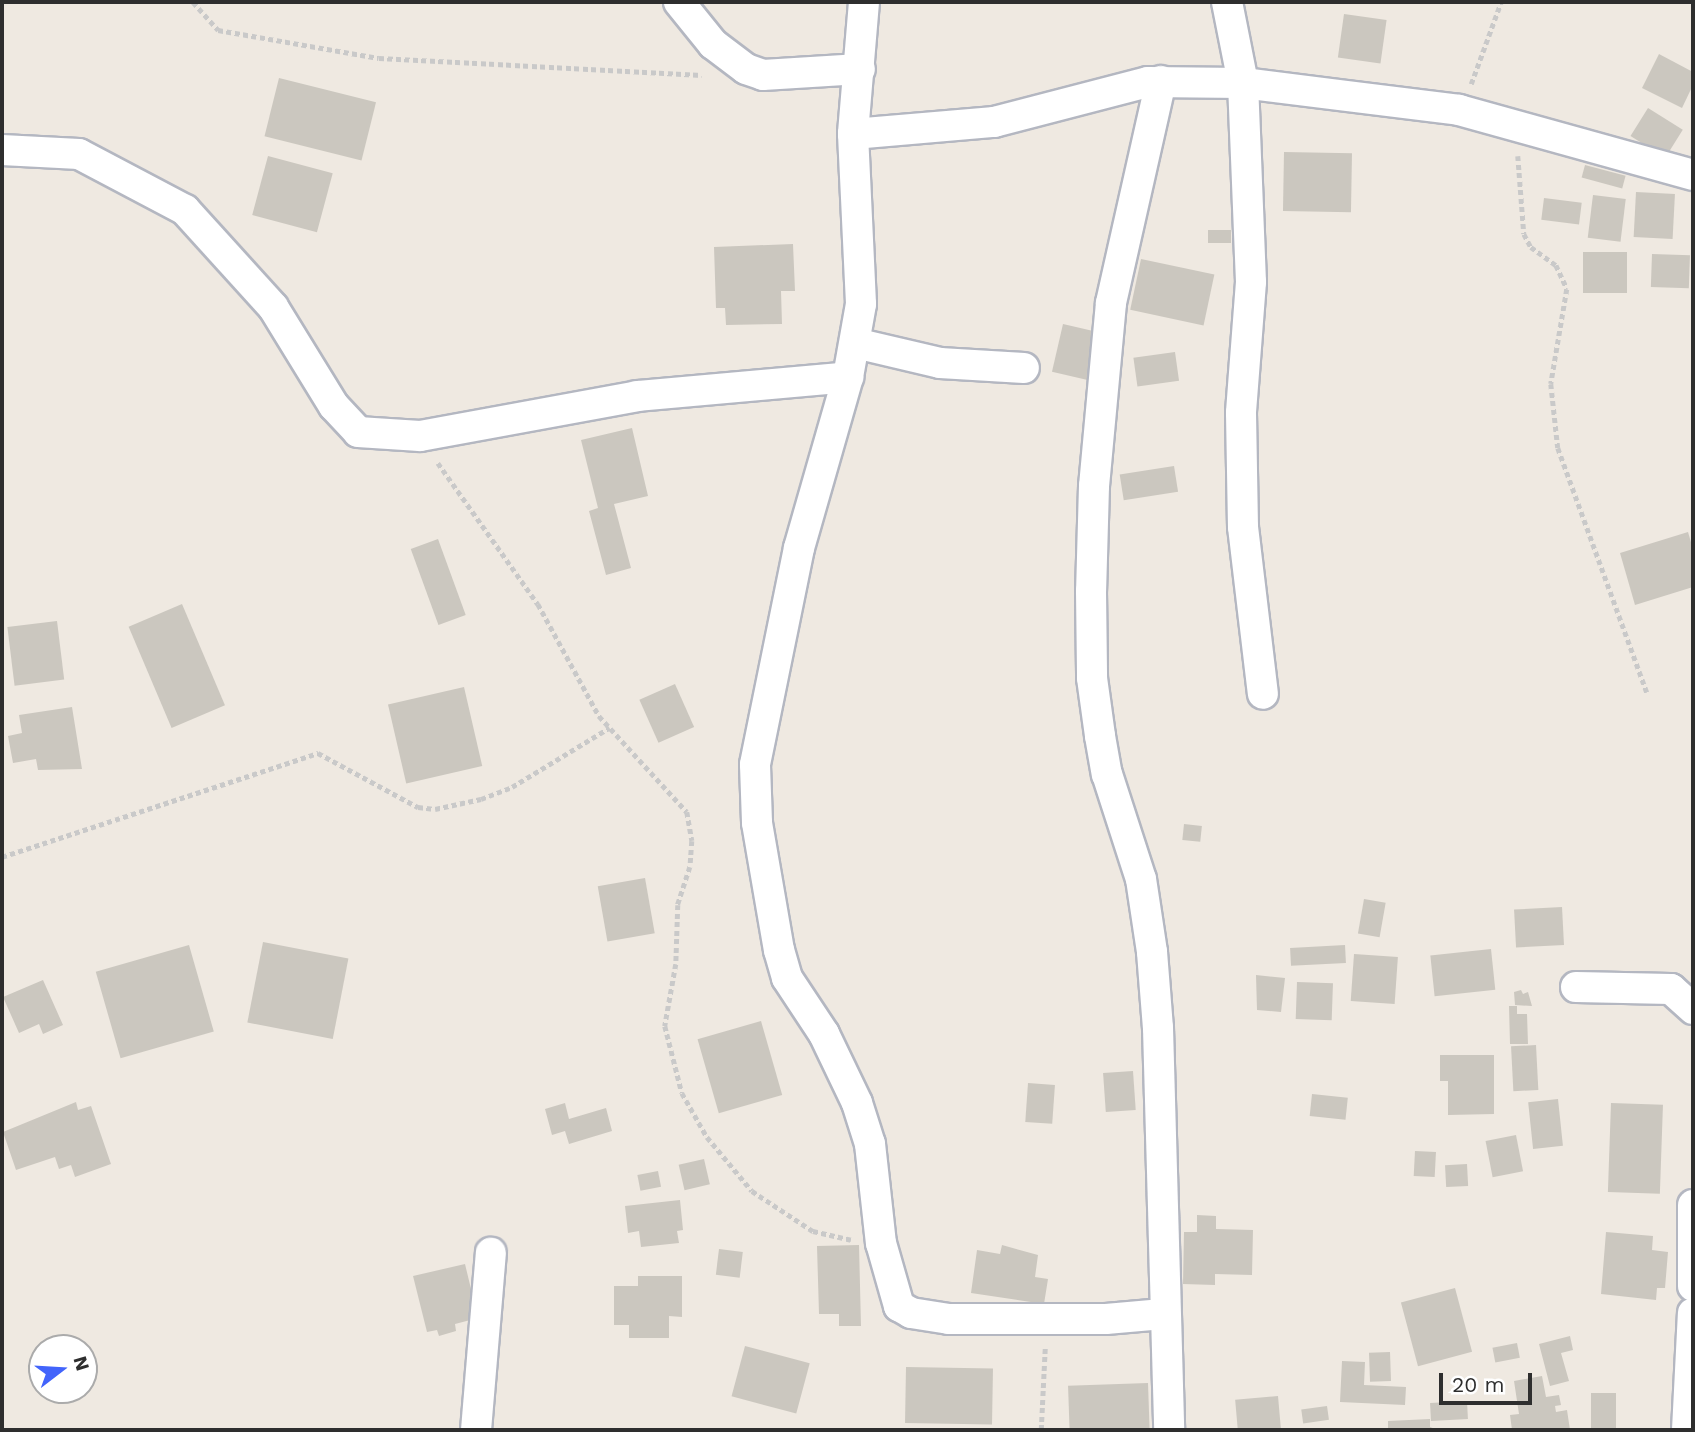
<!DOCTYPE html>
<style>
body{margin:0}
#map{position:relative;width:1695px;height:1432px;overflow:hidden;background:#efe9e1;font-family:"Work Sans",sans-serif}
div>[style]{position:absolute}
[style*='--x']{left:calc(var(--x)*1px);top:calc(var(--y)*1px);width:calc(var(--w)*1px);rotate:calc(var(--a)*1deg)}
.building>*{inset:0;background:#cbc7bf;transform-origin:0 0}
.path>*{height:4.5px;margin-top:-2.25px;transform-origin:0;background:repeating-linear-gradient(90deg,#c9c9c9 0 5px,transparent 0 8.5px)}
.roads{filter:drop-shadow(2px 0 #b4b7c1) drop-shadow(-2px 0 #b4b7c1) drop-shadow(0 2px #b4b7c1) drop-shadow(0 -2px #b4b7c1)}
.minor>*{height:30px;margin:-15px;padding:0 15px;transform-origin:15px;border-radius:15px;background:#fff}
span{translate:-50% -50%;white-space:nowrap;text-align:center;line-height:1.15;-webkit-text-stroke:6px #fff;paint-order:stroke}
.frame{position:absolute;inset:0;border:4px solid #2e2e2e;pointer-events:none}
.north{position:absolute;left:28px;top:1334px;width:70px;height:70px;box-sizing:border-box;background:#fff;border:2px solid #ababab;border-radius:50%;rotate:73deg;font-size:19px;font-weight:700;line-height:28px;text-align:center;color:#2e2e2e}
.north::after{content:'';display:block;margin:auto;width:24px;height:32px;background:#4264fb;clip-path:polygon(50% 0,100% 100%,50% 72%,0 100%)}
.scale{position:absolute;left:1439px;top:1373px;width:93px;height:32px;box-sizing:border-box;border:4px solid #2e2e2e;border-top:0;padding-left:9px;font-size:21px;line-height:24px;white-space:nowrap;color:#2e2e2e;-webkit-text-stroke:5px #fff;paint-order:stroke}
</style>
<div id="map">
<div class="building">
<i style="left:1344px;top:14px;width:43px;height:44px;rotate:8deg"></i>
<i style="clip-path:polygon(1659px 54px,1693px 72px,1693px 85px,1682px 108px,1642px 88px)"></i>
<i style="left:279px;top:78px;width:100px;height:60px;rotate:14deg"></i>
<i style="left:1648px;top:108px;width:41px;height:33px;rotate:32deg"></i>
<i style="left:1284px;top:152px;width:68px;height:59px;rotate:1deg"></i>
<i style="left:268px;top:156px;width:67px;height:61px;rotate:15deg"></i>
<i style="left:1585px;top:165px;width:42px;height:13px;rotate:15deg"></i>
<i style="left:1636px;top:192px;width:39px;height:45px;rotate:3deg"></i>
<i style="left:1593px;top:195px;width:33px;height:43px;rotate:7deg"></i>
<i style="left:1544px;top:198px;width:38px;height:22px;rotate:7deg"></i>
<i style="left:1208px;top:230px;width:23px;height:13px"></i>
<i style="clip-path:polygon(793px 244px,795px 291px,781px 291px,782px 324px,726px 325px,725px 308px,716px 308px,714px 247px)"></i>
<i style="left:1583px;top:252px;width:44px;height:41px"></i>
<i style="left:1652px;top:254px;width:38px;height:33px;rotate:2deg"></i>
<i style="left:1141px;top:259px;width:75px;height:52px;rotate:12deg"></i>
<i style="left:1063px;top:324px;width:41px;height:49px;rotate:13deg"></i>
<i style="left:1175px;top:352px;width:29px;height:42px;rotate:82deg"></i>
<i style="clip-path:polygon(632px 428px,648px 496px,614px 504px,631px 568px,606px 575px,589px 511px,598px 508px,581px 440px)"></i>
<i style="left:1174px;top:466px;width:26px;height:55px;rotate:81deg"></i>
<i style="clip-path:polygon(1688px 532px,1693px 549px,1693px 587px,1635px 605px,1620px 553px)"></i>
<i style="left:438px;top:539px;width:81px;height:29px;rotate:70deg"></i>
<i style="left:182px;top:604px;width:110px;height:58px;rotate:67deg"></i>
<i style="left:57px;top:621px;width:59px;height:50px;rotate:83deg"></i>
<i style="left:675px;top:684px;width:47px;height:39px;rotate:66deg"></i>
<i style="left:464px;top:687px;width:81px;height:78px;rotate:77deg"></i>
<i style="clip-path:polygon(72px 707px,82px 769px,38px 770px,36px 759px,13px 763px,8px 736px,22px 733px,19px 715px)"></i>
<i style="left:1184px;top:824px;width:18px;height:16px;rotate:6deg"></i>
<i style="left:645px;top:878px;width:56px;height:48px;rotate:80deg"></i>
<i style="left:1364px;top:899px;width:22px;height:35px;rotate:10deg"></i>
<i style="left:1562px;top:907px;width:38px;height:48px;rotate:87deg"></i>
<i style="left:263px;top:942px;width:87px;height:82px;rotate:11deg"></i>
<i style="left:189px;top:945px;width:90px;height:97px;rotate:74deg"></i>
<i style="left:1345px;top:945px;width:18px;height:55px;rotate:87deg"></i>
<i style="left:1491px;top:949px;width:41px;height:61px;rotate:84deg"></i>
<i style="left:1354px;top:954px;width:44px;height:47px;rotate:4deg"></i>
<i style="clip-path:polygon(1256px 975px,1285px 978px,1281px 1012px,1257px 1010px)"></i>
<i style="clip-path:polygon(43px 980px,63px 1025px,43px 1034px,39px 1024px,19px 1033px,3px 997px)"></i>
<i style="left:1297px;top:982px;width:36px;height:37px;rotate:2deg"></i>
<i style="clip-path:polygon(1521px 990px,1523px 994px,1528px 992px,1532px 1006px,1515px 1005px,1514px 992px)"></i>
<i style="clip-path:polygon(1509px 1006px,1517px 1006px,1517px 1014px,1527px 1014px,1528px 1044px,1510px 1044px)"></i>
<i style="left:761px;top:1021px;width:77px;height:66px;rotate:74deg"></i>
<i style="left:1536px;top:1045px;width:45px;height:25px;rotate:87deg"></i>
<i style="clip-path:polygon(1440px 1055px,1494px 1055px,1494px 1114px,1448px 1115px,1448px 1081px,1440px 1081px)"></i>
<i style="left:1133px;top:1071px;width:39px;height:30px;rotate:86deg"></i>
<i style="left:1028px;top:1083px;width:27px;height:39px;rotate:4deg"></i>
<i style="left:1312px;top:1094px;width:36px;height:22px;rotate:6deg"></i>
<i style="left:1558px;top:1099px;width:47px;height:30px;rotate:84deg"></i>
<i style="clip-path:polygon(76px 1102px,78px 1110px,91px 1106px,111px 1164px,75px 1177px,71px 1165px,59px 1169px,55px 1157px,16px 1170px,3px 1132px)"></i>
<i style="clip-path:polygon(565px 1103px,569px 1119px,606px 1108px,612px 1131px,569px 1144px,565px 1131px,552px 1135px,545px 1109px)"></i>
<i style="left:1611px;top:1103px;width:52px;height:89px;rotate:2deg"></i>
<i style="left:1516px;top:1135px;width:37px;height:31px;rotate:79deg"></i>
<i style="left:1415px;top:1151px;width:21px;height:25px;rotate:3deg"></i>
<i style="left:704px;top:1159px;width:26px;height:26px;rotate:77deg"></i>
<i style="left:1467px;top:1164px;width:22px;height:22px;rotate:87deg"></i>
<i style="left:658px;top:1171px;width:16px;height:21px;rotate:79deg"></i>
<i style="clip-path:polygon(680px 1200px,683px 1230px,677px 1231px,679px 1243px,641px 1247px,639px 1231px,628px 1233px,625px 1206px)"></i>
<i style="clip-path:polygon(1197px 1215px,1216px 1216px,1216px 1229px,1253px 1230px,1252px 1275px,1215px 1274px,1215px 1285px,1183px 1284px,1184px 1232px,1197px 1232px)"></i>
<i style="clip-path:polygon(1606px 1232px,1653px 1236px,1652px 1250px,1668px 1252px,1665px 1288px,1657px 1288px,1656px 1300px,1601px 1294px)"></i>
<i style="clip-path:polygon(859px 1245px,861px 1326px,839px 1326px,839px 1314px,819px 1314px,817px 1246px)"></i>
<i style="clip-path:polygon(1002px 1245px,1038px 1255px,1035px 1277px,1048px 1279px,1044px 1304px,971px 1293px,977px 1250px,1000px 1254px)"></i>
<i style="left:719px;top:1249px;width:24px;height:26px;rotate:7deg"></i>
<i style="clip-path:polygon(465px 1264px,478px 1318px,455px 1324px,456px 1331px,439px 1336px,437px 1330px,427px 1332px,413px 1276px)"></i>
<i style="clip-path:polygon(638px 1276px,682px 1276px,682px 1317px,669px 1316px,669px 1338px,629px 1338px,629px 1325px,614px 1325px,614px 1286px,638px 1286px)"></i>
<i style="left:1455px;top:1288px;width:66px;height:56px;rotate:75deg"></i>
<i style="clip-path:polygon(1570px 1336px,1573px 1350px,1561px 1353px,1569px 1381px,1550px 1386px,1539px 1344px)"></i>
<i style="left:1517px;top:1343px;width:15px;height:25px;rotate:79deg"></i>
<i style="left:745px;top:1346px;width:67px;height:52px;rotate:15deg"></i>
<i style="left:1390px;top:1352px;width:29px;height:21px;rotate:88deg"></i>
<i style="clip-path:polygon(1342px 1361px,1365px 1362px,1364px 1385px,1406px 1387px,1405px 1405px,1340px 1402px)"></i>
<i style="left:906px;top:1367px;width:87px;height:56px;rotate:1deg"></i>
<i style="clip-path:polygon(1542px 1376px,1546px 1397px,1559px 1395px,1561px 1405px,1555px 1406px,1556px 1412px,1567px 1410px,1570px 1430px,1512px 1430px,1510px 1415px,1519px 1414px,1514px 1381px)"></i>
<i style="left:1148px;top:1383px;width:47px;height:80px;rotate:88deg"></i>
<i style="left:1591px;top:1393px;width:25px;height:37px"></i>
<i style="left:1278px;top:1396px;width:33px;height:43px;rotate:85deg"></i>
<i style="left:1467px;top:1401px;width:18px;height:37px;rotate:87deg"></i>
<i style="left:1327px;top:1406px;width:14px;height:26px;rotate:82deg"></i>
<i style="clip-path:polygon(1430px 1419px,1430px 1427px,1438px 1430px,1388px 1430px,1388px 1421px)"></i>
</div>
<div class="path">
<i style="--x:193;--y:2;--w:38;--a:48"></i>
<i style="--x:218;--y:30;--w:163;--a:9.9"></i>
<i style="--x:379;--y:58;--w:323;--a:3"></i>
<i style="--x:1471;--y:84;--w:87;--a:-69.9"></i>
<i style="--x:1518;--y:156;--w:78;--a:85.6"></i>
<i style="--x:1524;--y:234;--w:15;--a:62"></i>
<i style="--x:1531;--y:247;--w:31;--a:36"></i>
<i style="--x:1556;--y:265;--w:26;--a:65"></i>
<i style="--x:1567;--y:289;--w:96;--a:99.6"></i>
<i style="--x:1551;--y:384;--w:64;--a:83.8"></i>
<i style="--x:1558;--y:448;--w:260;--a:70"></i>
<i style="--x:438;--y:463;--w:173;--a:54.7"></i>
<i style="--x:538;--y:604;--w:128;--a:61.4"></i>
<i style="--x:599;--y:716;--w:130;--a:47.5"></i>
<i style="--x:687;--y:812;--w:29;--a:80"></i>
<i style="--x:692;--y:841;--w:26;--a:94"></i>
<i style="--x:690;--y:867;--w:40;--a:108"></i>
<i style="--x:678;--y:905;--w:59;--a:91.9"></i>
<i style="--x:676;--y:964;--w:63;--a:100.1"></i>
<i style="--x:665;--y:1026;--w:69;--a:75.8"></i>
<i style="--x:682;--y:1093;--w:51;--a:60.4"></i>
<i style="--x:707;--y:1137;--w:70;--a:50.2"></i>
<i style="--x:752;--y:1191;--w:73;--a:33.3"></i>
<i style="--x:813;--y:1231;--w:39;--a:13"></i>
<i style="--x:2;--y:857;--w:333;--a:-18.2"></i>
<i style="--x:318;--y:753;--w:114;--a:28.4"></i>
<i style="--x:418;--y:807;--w:17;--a:7"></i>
<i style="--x:435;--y:809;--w:47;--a:-12.3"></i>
<i style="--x:481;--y:799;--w:33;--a:-21"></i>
<i style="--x:512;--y:787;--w:114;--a:-31.3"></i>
<i style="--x:1041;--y:1430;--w:83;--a:-87.2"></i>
</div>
<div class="roads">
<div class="minor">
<i style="--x:679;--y:2;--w:54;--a:51"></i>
<i style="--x:713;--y:44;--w:41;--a:37.1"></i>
<i style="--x:746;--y:69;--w:18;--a:19"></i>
<i style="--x:763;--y:75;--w:97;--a:-3.5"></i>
<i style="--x:864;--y:2;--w:132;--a:94.8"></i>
<i style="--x:853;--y:134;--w:170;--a:87.3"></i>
<i style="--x:861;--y:304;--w:74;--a:100.1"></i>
<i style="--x:848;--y:377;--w:178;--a:106"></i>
<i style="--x:799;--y:548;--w:221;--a:101.5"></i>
<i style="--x:755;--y:765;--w:58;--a:88"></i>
<i style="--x:757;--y:823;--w:129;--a:80.2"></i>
<i style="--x:779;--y:950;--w:29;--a:74"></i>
<i style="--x:787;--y:978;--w:67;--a:56.5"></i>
<i style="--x:824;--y:1034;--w:76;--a:64.4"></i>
<i style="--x:857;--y:1103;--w:43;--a:72.4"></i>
<i style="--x:870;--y:1144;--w:100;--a:83.7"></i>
<i style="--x:881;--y:1243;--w:66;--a:74.1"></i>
<i style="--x:899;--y:1306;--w:14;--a:30"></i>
<i style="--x:911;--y:1313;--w:37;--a:9"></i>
<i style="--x:948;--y:1319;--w:158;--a:0"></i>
<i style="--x:1106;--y:1319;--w:57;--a:-5"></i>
<i style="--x:1227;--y:2;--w:83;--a:78.8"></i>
<i style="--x:1243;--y:83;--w:199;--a:87.7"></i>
<i style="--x:1251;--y:282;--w:131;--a:94.4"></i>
<i style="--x:1241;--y:413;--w:114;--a:89"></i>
<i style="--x:1243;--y:527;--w:168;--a:83.2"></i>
<i style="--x:1161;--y:81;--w:228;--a:102.7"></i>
<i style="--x:1111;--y:303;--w:184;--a:95.3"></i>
<i style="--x:1094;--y:486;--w:105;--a:91.6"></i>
<i style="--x:1091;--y:591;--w:87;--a:89.3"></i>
<i style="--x:1092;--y:678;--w:59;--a:82.1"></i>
<i style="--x:1100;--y:736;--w:39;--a:80"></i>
<i style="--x:1107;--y:774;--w:110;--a:72.1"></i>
<i style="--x:1141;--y:879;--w:74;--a:81.4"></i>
<i style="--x:1152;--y:952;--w:76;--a:85.5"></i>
<i style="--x:1158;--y:1028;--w:402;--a:88.4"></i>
<i style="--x:853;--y:134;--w:142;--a:-4.9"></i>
<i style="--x:994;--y:122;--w:159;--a:-14.6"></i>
<i style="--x:1148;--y:82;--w:95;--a:0.6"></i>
<i style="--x:1243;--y:83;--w:218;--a:7.1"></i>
<i style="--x:1459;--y:110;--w:243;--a:15.5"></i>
<i style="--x:2;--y:150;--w:77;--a:3"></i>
<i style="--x:79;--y:154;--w:120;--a:27.8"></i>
<i style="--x:185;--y:210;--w:131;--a:47.8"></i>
<i style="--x:273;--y:307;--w:116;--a:58.4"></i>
<i style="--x:334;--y:406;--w:35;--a:47"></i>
<i style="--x:358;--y:432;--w:62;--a:3.7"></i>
<i style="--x:420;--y:436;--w:221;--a:-10.4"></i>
<i style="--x:637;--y:396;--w:212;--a:-5.1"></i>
<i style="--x:855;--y:343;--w:87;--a:13.2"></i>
<i style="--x:940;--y:363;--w:84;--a:3.4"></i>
<i style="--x:1576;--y:987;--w:95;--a:1.2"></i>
<i style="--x:1671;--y:989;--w:30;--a:42"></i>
<i style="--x:1693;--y:1205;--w:81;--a:90"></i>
<i style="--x:476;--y:1430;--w:178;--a:-85.2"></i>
<i style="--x:1687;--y:1430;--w:117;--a:-87.1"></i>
</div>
</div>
<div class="frame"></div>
<div class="north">N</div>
<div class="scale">20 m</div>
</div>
